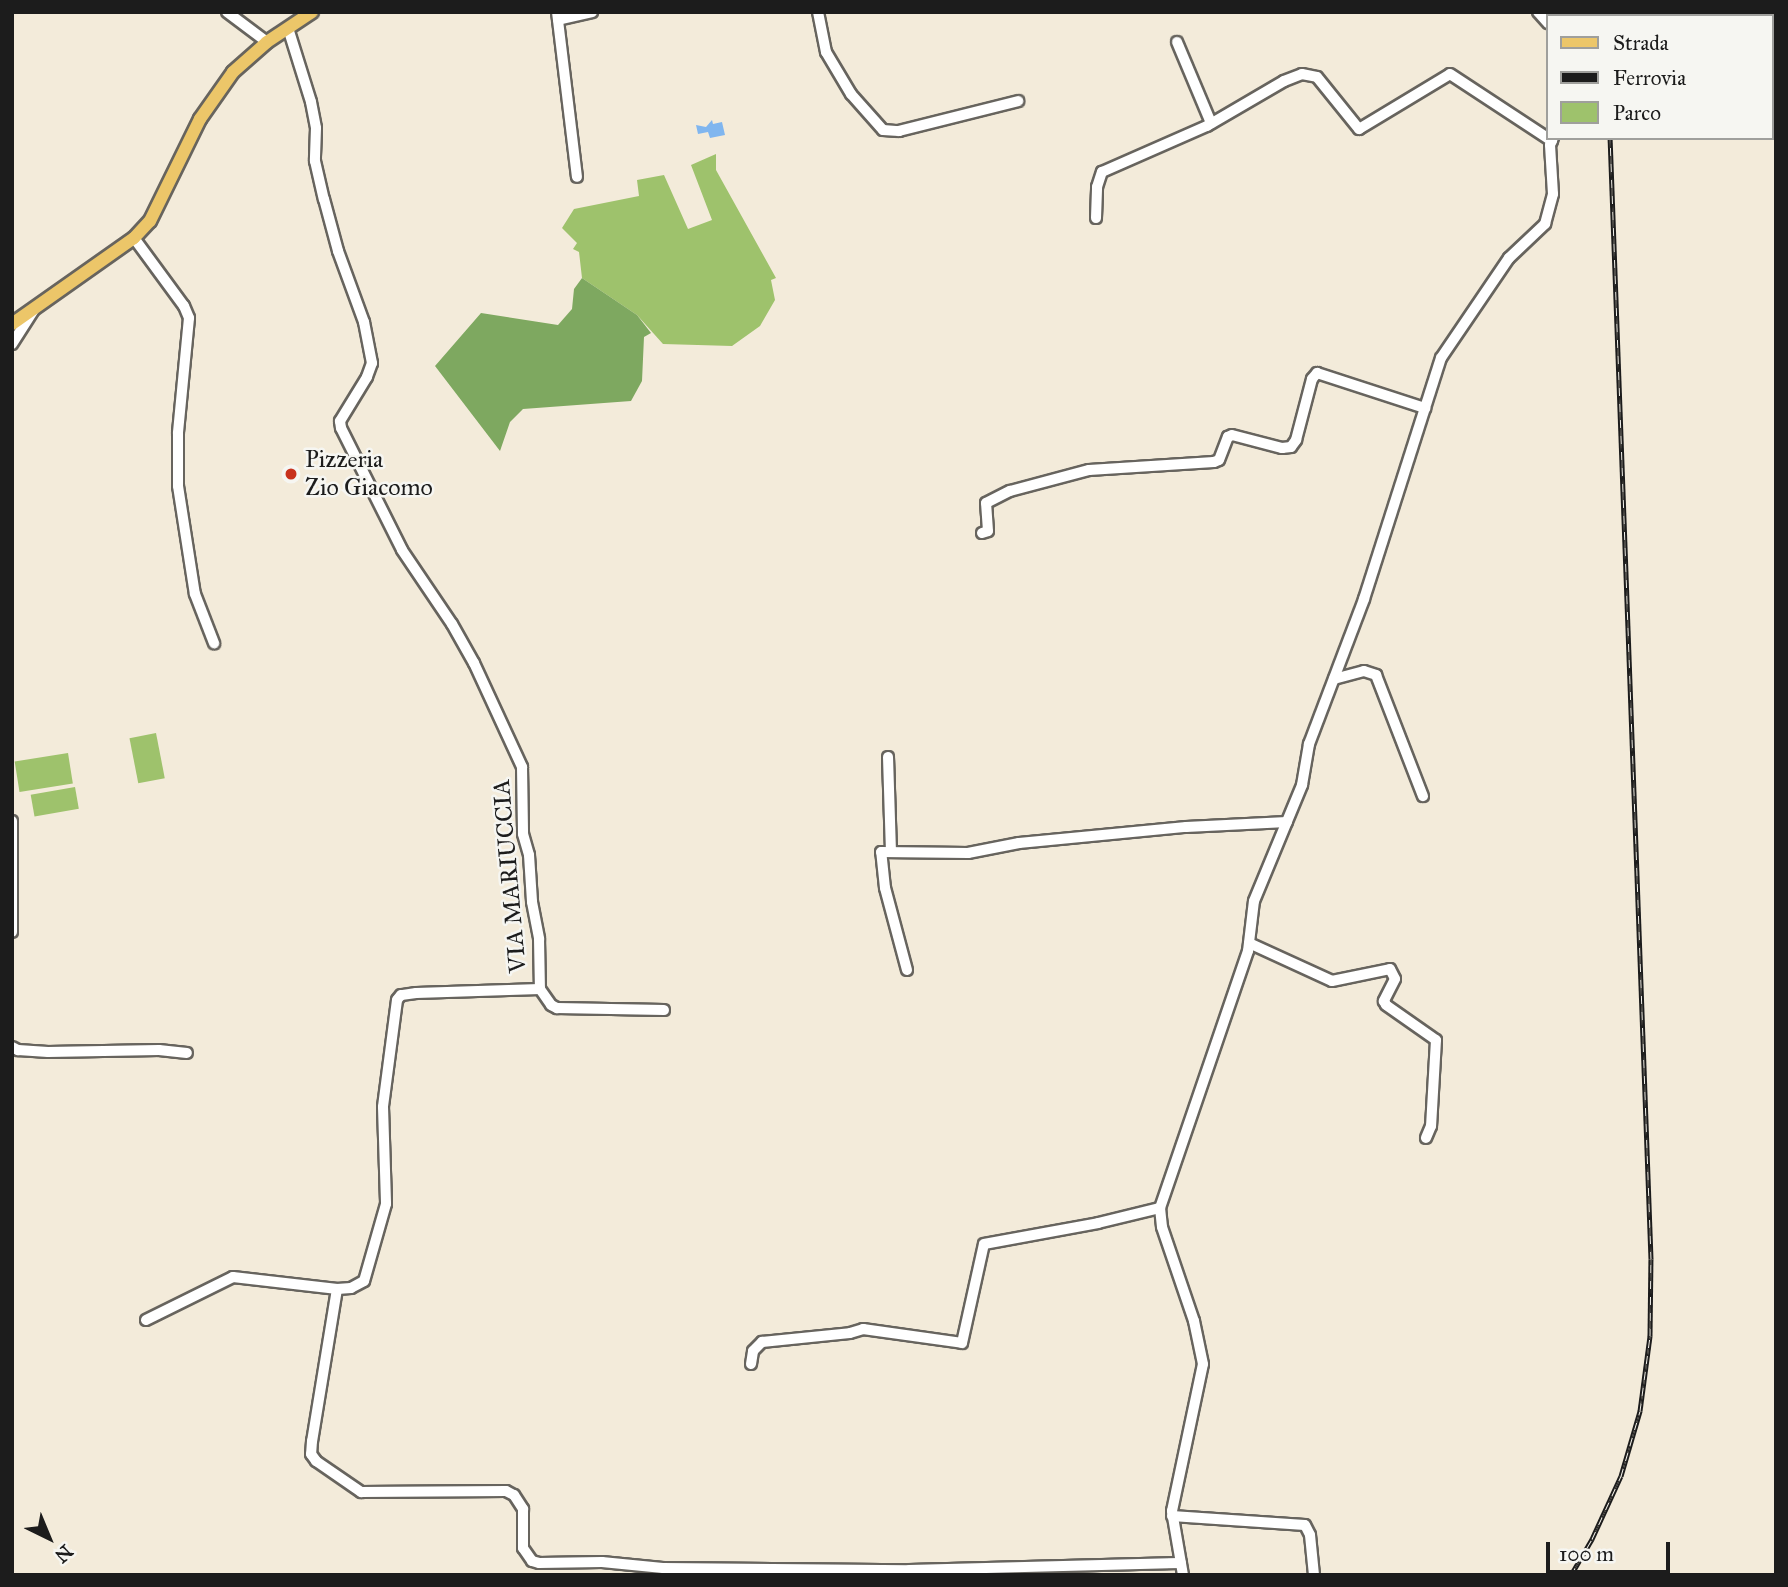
<!DOCTYPE html>
<style>
body{margin:0}
#map{position:relative;width:1788px;height:1587px;overflow:hidden;background:#f3ebda;font-family:"IM FELL Great Primer",serif}
div>[style]{position:absolute}
[style*='--x']{left:calc(var(--x)*1px);top:calc(var(--y)*1px);width:calc(var(--w)*1px);rotate:calc(var(--a)*1deg)}
.green>*{inset:0;background:#9ec26c;transform-origin:0 0}
.forest>*{inset:0;background:#7ea860}
.water>*{inset:0;background:#80b6ef}
.roads{filter:drop-shadow(2px 0 #67645e) drop-shadow(-2px 0 #67645e) drop-shadow(0 2px #67645e) drop-shadow(0 -2px #67645e)}
.minor>*{height:10px;margin:-5px;padding:0 5px;transform-origin:5px;border-radius:5px;background:#fff}
.major>*{height:12px;margin:-6px;padding:0 6px;transform-origin:6px;border-radius:6px;background:#ecc669}
.rail>*{height:5px;margin-top:-2.5px;transform-origin:0;background:repeating-linear-gradient(90deg,#f6f6f2 0 8px,#1c1c1c 0 16px);box-sizing:border-box;border-block:2px solid #1c1c1c}
.dots>*{width:19px;height:19px;translate:-50% -50%;box-sizing:border-box;border:4px solid #f6f6f2;border-radius:50%}
span{translate:-50% -50%;white-space:nowrap;text-align:center;line-height:1.15;-webkit-text-stroke:5px #f6f6f2;paint-order:stroke}
.poi-label{font-size:24px;color:#1c1c1c}
.left{translate:0 -50%;text-align:left}
.street-label{font-size:24px;color:#1c1c1c}
.frame{position:absolute;inset:0;border:14px solid #1c1c1c;pointer-events:none}
.legend{position:absolute;left:1546px;top:14px;width:228px;height:126px;box-sizing:border-box;background:#f6f6f2;border:2px solid #9f9f9c;margin:0;padding:9px 12px;list-style:none;font-size:21px;color:#1c1c1c}
.legend li{display:flex;align-items:center;gap:14px;height:35px}
.legend b{width:35px;border:2px solid #9f9f9c}
.north{position:absolute;left:14px;top:1503px;width:70px;height:70px;-webkit-text-stroke:5px #f6f6f2;paint-order:stroke;rotate:137deg;font-size:19px;font-weight:700;line-height:28px;text-align:center;color:#1c1c1c}
.north::after{content:'';display:block;margin:auto;width:24px;height:32px;background:#1c1c1c;clip-path:polygon(50% 0,100% 100%,50% 72%,0 100%)}
.scale{position:absolute;left:1546px;top:1542px;width:124px;height:32px;box-sizing:border-box;border:4px solid #1c1c1c;border-top:0;padding-left:9px;font-size:21px;line-height:24px;white-space:nowrap;color:#1c1c1c;-webkit-text-stroke:5px #f6f6f2;paint-order:stroke}
</style>
<div id="map">
<div class="green">
<i style="clip-path:polygon(716px 154px,716px 170px,776px 278px,771px 280px,775px 300px,760px 326px,732px 346px,663px 344px,637px 315px,582px 278px,579px 252px,573px 249px,577px 243px,562px 228px,574px 209px,639px 196px,637px 180px,664px 175px,688px 229px,712px 220px,691px 165px)"></i>
<i style="left:156px;top:733px;width:46px;height:27px;rotate:79deg"></i>
<i style="left:68px;top:753px;width:31px;height:54px;rotate:81deg"></i>
<i style="left:75px;top:787px;width:22px;height:45px;rotate:80deg"></i>
</div>
<div class="forest">
<i style="clip-path:polygon(582px 278px,637px 315px,651px 333px,644px 337px,642px 381px,631px 401px,523px 409px,510px 422px,500px 451px,435px 366px,481px 313px,558px 325px,572px 309px,574px 289px)"></i>
</div>
<div class="water">
<i style="clip-path:polygon(712px 120px,713px 124px,722px 122px,725px 135px,710px 138px,708px 132px,698px 134px,696px 125px,706px 127px)"></i>
</div>
<div class="roads">
<div class="minor">
<i style="--x:227;--y:12;--w:50;--a:36.9"></i>
<i style="--x:557;--y:12;--w:166;--a:83.1"></i>
<i style="--x:818;--y:12;--w:41;--a:78.7"></i>
<i style="--x:826;--y:52;--w:49;--a:59.2"></i>
<i style="--x:851;--y:94;--w:48;--a:48.4"></i>
<i style="--x:883;--y:130;--w:16;--a:4"></i>
<i style="--x:899;--y:131;--w:123;--a:-14.1"></i>
<i style="--x:1538;--y:12;--w:15;--a:48"></i>
<i style="--x:1771;--y:12;--w:12;--a:66"></i>
<i style="--x:1663;--y:16;--w:6;--a:-45"></i>
<i style="--x:558;--y:20;--w:35;--a:-13"></i>
<i style="--x:288;--y:28;--w:77;--a:72.7"></i>
<i style="--x:311;--y:102;--w:26;--a:79"></i>
<i style="--x:316;--y:128;--w:33;--a:92"></i>
<i style="--x:315;--y:161;--w:39;--a:77"></i>
<i style="--x:324;--y:199;--w:54;--a:74.9"></i>
<i style="--x:338;--y:251;--w:76;--a:69.9"></i>
<i style="--x:364;--y:322;--w:42;--a:79"></i>
<i style="--x:372;--y:363;--w:15;--a:110"></i>
<i style="--x:367;--y:377;--w:52;--a:121.5"></i>
<i style="--x:340;--y:421;--w:7;--a:82"></i>
<i style="--x:341;--y:428;--w:136;--a:63.4"></i>
<i style="--x:402;--y:550;--w:89;--a:56"></i>
<i style="--x:452;--y:624;--w:45;--a:60.6"></i>
<i style="--x:474;--y:663;--w:115;--a:65.2"></i>
<i style="--x:522;--y:767;--w:67;--a:89.1"></i>
<i style="--x:523;--y:834;--w:22;--a:74"></i>
<i style="--x:529;--y:855;--w:47;--a:86.3"></i>
<i style="--x:532;--y:902;--w:38;--a:79"></i>
<i style="--x:539;--y:939;--w:50;--a:88.9"></i>
<i style="--x:540;--y:989;--w:19;--a:55"></i>
<i style="--x:551;--y:1005;--w:7;--a:27"></i>
<i style="--x:557;--y:1008;--w:107;--a:1.1"></i>
<i style="--x:1177;--y:42;--w:88;--a:67.2"></i>
<i style="--x:1096;--y:218;--w:31;--a:-88"></i>
<i style="--x:1097;--y:187;--w:16;--a:-72"></i>
<i style="--x:1102;--y:172;--w:115;--a:-23.7"></i>
<i style="--x:1207;--y:126;--w:89;--a:-30.3"></i>
<i style="--x:1284;--y:81;--w:19;--a:-21"></i>
<i style="--x:1302;--y:74;--w:15;--a:11"></i>
<i style="--x:1317;--y:77;--w:67;--a:51.1"></i>
<i style="--x:1359;--y:129;--w:106;--a:-31.1"></i>
<i style="--x:1450;--y:74;--w:122;--a:33.3"></i>
<i style="--x:134;--y:238;--w:84;--a:53.7"></i>
<i style="--x:184;--y:306;--w:13;--a:67"></i>
<i style="--x:189;--y:318;--w:116;--a:95.5"></i>
<i style="--x:178;--y:433;--w:53;--a:90"></i>
<i style="--x:178;--y:486;--w:109;--a:81.1"></i>
<i style="--x:195;--y:594;--w:53;--a:68.8"></i>
<i style="--x:12;--y:344;--w:43;--a:-57.4"></i>
<i style="--x:982;--y:533;--w:6;--a:-18"></i>
<i style="--x:988;--y:531;--w:28;--a:-94"></i>
<i style="--x:986;--y:503;--w:27;--a:-27"></i>
<i style="--x:1010;--y:491;--w:82;--a:-14.9"></i>
<i style="--x:1089;--y:470;--w:125;--a:-3.7"></i>
<i style="--x:1214;--y:462;--w:5;--a:-22"></i>
<i style="--x:1219;--y:460;--w:25;--a:-69"></i>
<i style="--x:1228;--y:437;--w:4;--a:-27"></i>
<i style="--x:1232;--y:435;--w:52;--a:14.6"></i>
<i style="--x:1282;--y:448;--w:9;--a:-6"></i>
<i style="--x:1291;--y:447;--w:9;--a:-54"></i>
<i style="--x:1296;--y:440;--w:63;--a:-75.3"></i>
<i style="--x:1312;--y:379;--w:8;--a:-50"></i>
<i style="--x:1317;--y:373;--w:114;--a:18"></i>
<i style="--x:1334;--y:679;--w:31;--a:-15"></i>
<i style="--x:1364;--y:671;--w:13;--a:18"></i>
<i style="--x:1376;--y:675;--w:130;--a:68.8"></i>
<i style="--x:888;--y:757;--w:95;--a:88.2"></i>
<i style="--x:12;--y:821;--w:111;--a:90"></i>
<i style="--x:1249;--y:943;--w:91;--a:24.6"></i>
<i style="--x:1332;--y:981;--w:59;--a:-11.7"></i>
<i style="--x:1390;--y:969;--w:11;--a:63"></i>
<i style="--x:1395;--y:979;--w:25;--a:117"></i>
<i style="--x:1384;--y:1001;--w:4;--a:63"></i>
<i style="--x:1386;--y:1005;--w:61;--a:35"></i>
<i style="--x:1436;--y:1040;--w:86;--a:93.3"></i>
<i style="--x:1431;--y:1126;--w:13;--a:113"></i>
<i style="--x:907;--y:970;--w:85;--a:-105"></i>
<i style="--x:885;--y:888;--w:36;--a:-96"></i>
<i style="--x:881;--y:852;--w:87;--a:0.7"></i>
<i style="--x:968;--y:853;--w:52;--a:-11.1"></i>
<i style="--x:1019;--y:843;--w:168;--a:-5.5"></i>
<i style="--x:1186;--y:827;--w:101;--a:-2.8"></i>
<i style="--x:540;--y:989;--w:124;--a:178.2"></i>
<i style="--x:416;--y:993;--w:15;--a:172"></i>
<i style="--x:401;--y:995;--w:6;--a:129"></i>
<i style="--x:397;--y:1000;--w:108;--a:97.5"></i>
<i style="--x:383;--y:1107;--w:97;--a:88.2"></i>
<i style="--x:386;--y:1204;--w:80;--a:105.9"></i>
<i style="--x:364;--y:1281;--w:15;--a:152"></i>
<i style="--x:351;--y:1288;--w:14;--a:176"></i>
<i style="--x:337;--y:1289;--w:154;--a:99.3"></i>
<i style="--x:312;--y:1441;--w:13;--a:94"></i>
<i style="--x:311;--y:1454;--w:9;--a:54"></i>
<i style="--x:316;--y:1461;--w:55;--a:34.6"></i>
<i style="--x:361;--y:1492;--w:145;--a:-0.4"></i>
<i style="--x:506;--y:1491;--w:9;--a:27"></i>
<i style="--x:514;--y:1495;--w:17;--a:57"></i>
<i style="--x:523;--y:1509;--w:39;--a:90"></i>
<i style="--x:523;--y:1548;--w:16;--a:55"></i>
<i style="--x:532;--y:1561;--w:7;--a:16"></i>
<i style="--x:539;--y:1563;--w:63;--a:-0.9"></i>
<i style="--x:602;--y:1562;--w:61;--a:5.6"></i>
<i style="--x:663;--y:1568;--w:246;--a:0.5"></i>
<i style="--x:909;--y:1570;--w:272;--a:-1.5"></i>
<i style="--x:12;--y:1047;--w:7;--a:27"></i>
<i style="--x:18;--y:1050;--w:30;--a:4"></i>
<i style="--x:48;--y:1052;--w:111;--a:-1"></i>
<i style="--x:159;--y:1050;--w:28;--a:6"></i>
<i style="--x:146;--y:1320;--w:97;--a:-26.3"></i>
<i style="--x:233;--y:1277;--w:105;--a:6.6"></i>
<i style="--x:751;--y:1364;--w:13;--a:-81"></i>
<i style="--x:753;--y:1351;--w:13;--a:-45"></i>
<i style="--x:762;--y:1342;--w:88;--a:-5.8"></i>
<i style="--x:850;--y:1333;--w:14;--a:-17"></i>
<i style="--x:863;--y:1329;--w:100;--a:8"></i>
<i style="--x:962;--y:1343;--w:101;--a:-77.5"></i>
<i style="--x:984;--y:1244;--w:116;--a:-10.4"></i>
<i style="--x:1098;--y:1223;--w:64;--a:-13.6"></i>
<i style="--x:1172;--y:1516;--w:133;--a:3.9"></i>
<i style="--x:1305;--y:1525;--w:11;--a:63"></i>
<i style="--x:1310;--y:1535;--w:40;--a:84.3"></i>
<i style="--x:1183;--y:1575;--w:65;--a:-99.8"></i>
<i style="--x:1172;--y:1511;--w:150;--a:-78.1"></i>
<i style="--x:1203;--y:1364;--w:44;--a:-101.8"></i>
<i style="--x:1194;--y:1321;--w:99;--a:-108.8"></i>
<i style="--x:1162;--y:1227;--w:19;--a:-96"></i>
<i style="--x:1160;--y:1208;--w:272;--a:-71.1"></i>
<i style="--x:1248;--y:951;--w:50;--a:-83.2"></i>
<i style="--x:1254;--y:901;--w:126;--a:-67.5"></i>
<i style="--x:1302;--y:785;--w:42;--a:-80.3"></i>
<i style="--x:1309;--y:744;--w:155;--a:-69.2"></i>
<i style="--x:1364;--y:599;--w:253;--a:-72.3"></i>
<i style="--x:1441;--y:358;--w:121;--a:-55.8"></i>
<i style="--x:1509;--y:258;--w:50;--a:-43.4"></i>
<i style="--x:1545;--y:224;--w:31;--a:-75"></i>
<i style="--x:1553;--y:194;--w:49;--a:-93.5"></i>
<i style="--x:1550;--y:145;--w:8;--a:-67"></i>
</div>
<div class="major">
<i style="--x:12;--y:324;--w:149;--a:-35.2"></i>
<i style="--x:134;--y:238;--w:23;--a:-47"></i>
<i style="--x:150;--y:221;--w:114;--a:-63.9"></i>
<i style="--x:200;--y:119;--w:57;--a:-54.9"></i>
<i style="--x:233;--y:72;--w:45;--a:-41.4"></i>
<i style="--x:267;--y:42;--w:54;--a:-33.7"></i>
</div>
</div>
<div class="rail">
<i style="--x:1607;--y:16;--w:4;--a:-90"></i>
<i style="--x:1571;--y:1575;--w:42;--a:-59.7"></i>
<i style="--x:1592;--y:1539;--w:69;--a:-65.3"></i>
<i style="--x:1621;--y:1476;--w:68;--a:-73.7"></i>
<i style="--x:1640;--y:1411;--w:76;--a:-82.4"></i>
<i style="--x:1650;--y:1336;--w:77;--a:-89.3"></i>
<i style="--x:1651;--y:1259;--w:1122;--a:-92.09"></i>
</div>
<div class="dots">
<i style="left:291px;top:474px;background:#c8321e"></i>
</div>
<div class="poi-label">
<span class="left" style="left:305px;top:474px">Pizzeria<br>Zio Giacomo</span>
</div>
<div class="street-label">
<span style="left:510px;top:876px;rotate:-95deg">VIA MARIUCCIA</span>
</div>
<div class="frame"></div>
<ul class="legend">
<li><b style="height:9px;background:#ecc669"></b>Strada</li>
<li><b style="height:9px;background:#1c1c1c"></b>Ferrovia</li>
<li><b style="height:19px;background:#9ec26c"></b>Parco</li>
</ul>
<div class="north">N</div>
<div class="scale">100 m</div>
</div>
